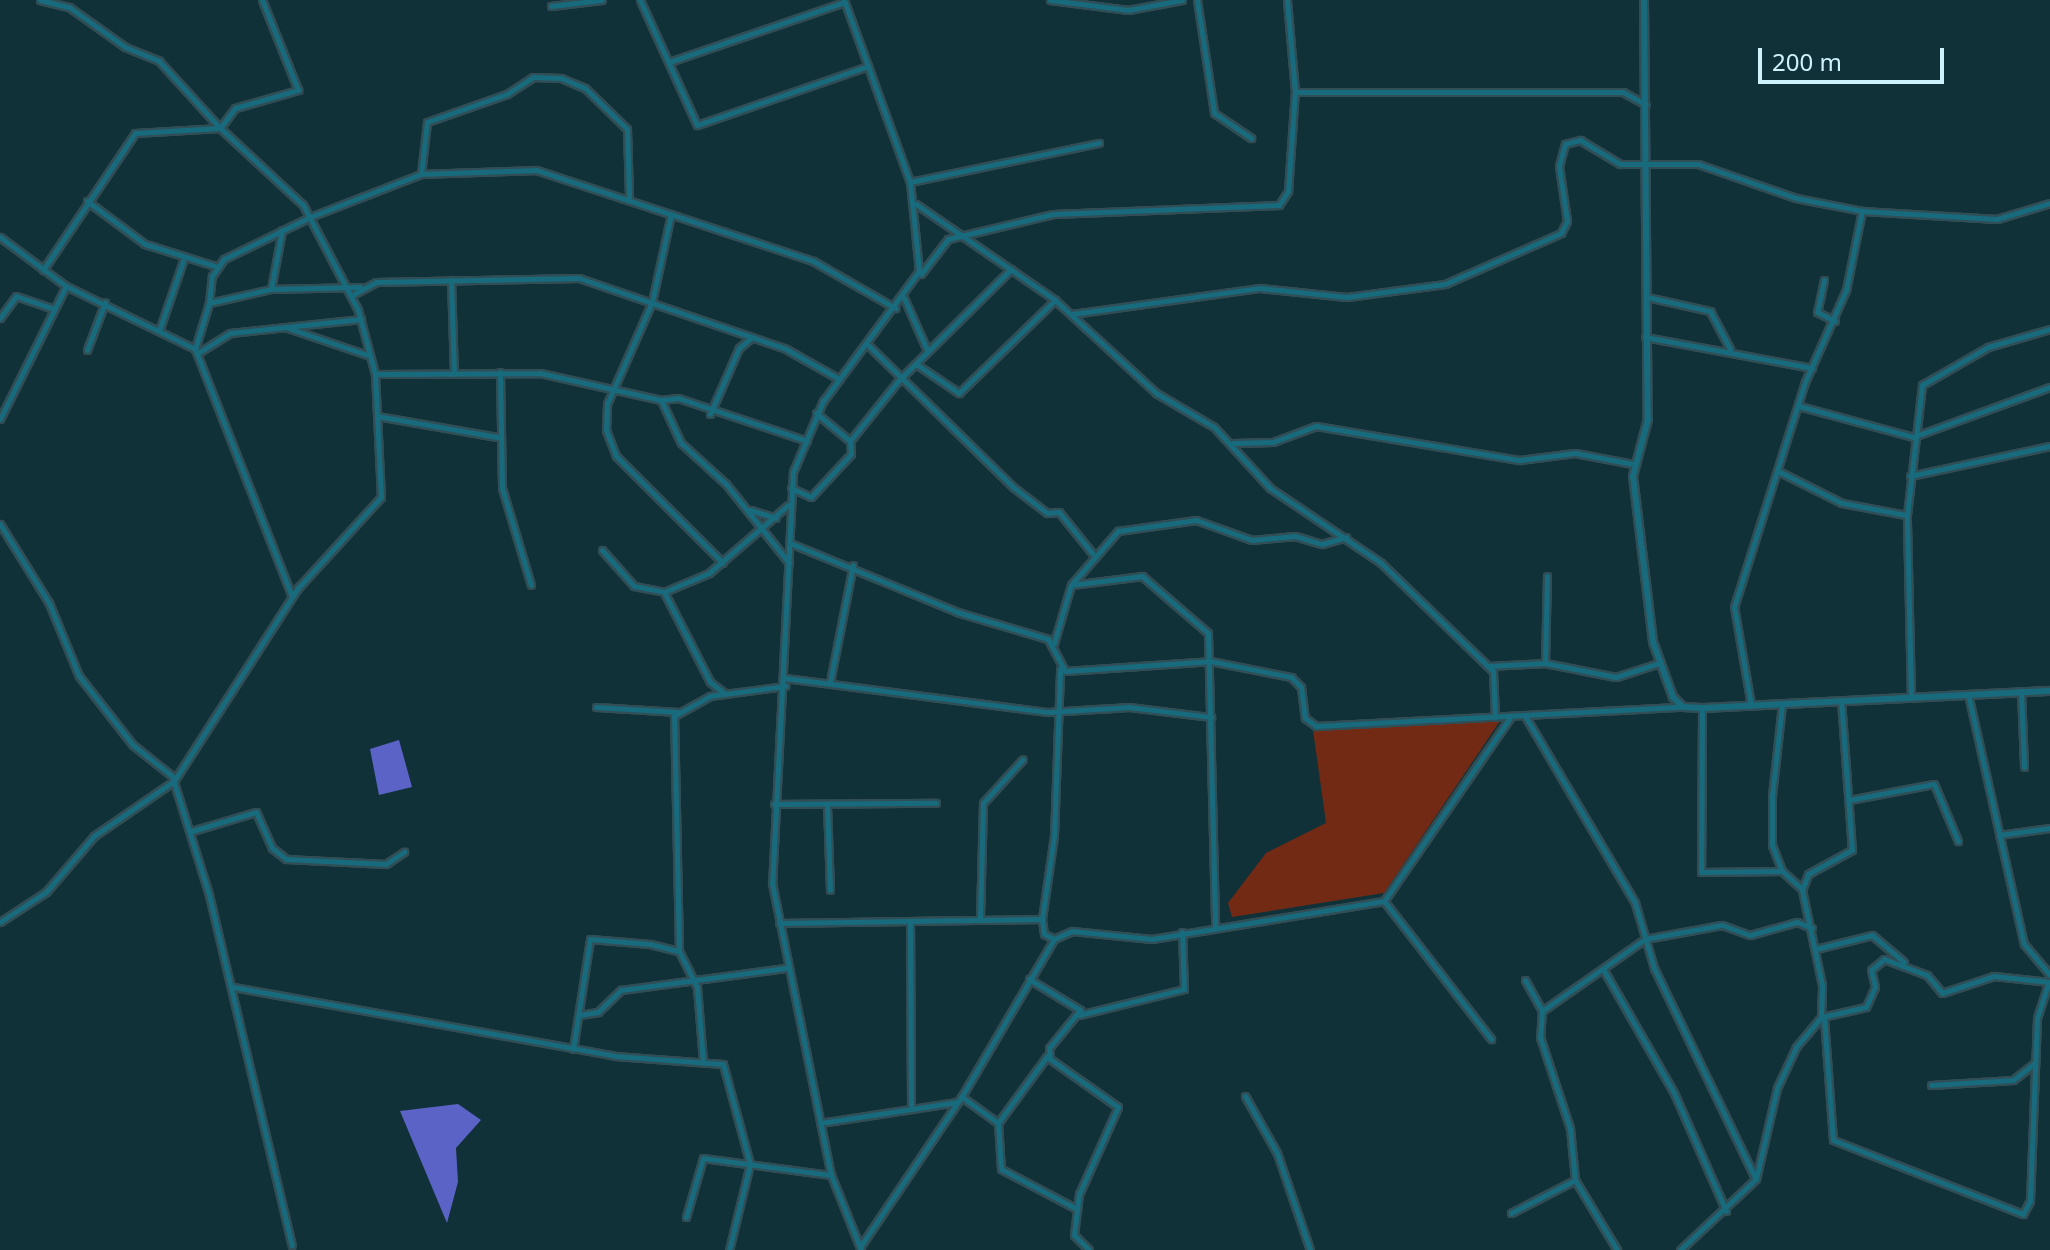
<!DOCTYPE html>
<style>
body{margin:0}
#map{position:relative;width:2050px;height:1250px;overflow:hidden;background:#113139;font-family:"Noto Sans",sans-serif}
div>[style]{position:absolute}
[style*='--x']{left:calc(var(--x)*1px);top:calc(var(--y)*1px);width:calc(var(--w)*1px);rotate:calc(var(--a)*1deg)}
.green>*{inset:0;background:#732a15}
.water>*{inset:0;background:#5b64c6}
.roads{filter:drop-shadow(2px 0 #314d55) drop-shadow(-2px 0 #314d55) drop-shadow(0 2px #314d55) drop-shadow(0 -2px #314d55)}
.minor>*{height:5px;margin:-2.5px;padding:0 2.5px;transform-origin:2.5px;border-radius:2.5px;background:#186b7d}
.tertiary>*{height:6px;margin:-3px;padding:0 3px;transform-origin:3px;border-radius:3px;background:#186b7d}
span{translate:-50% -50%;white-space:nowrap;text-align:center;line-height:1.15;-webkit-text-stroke:7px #113139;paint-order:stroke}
.scale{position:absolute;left:1758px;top:48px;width:186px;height:36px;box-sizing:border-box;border:4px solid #cdf2fc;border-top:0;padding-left:10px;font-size:24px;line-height:28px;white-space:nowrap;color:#cdf2fc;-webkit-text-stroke:6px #113139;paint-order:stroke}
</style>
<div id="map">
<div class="green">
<i style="clip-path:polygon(1500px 721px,1384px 893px,1232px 917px,1228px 903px,1266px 853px,1326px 823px,1313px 730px)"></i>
</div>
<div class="water">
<i style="clip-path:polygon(399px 740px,412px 787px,379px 795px,370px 749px)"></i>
<i style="clip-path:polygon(458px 1104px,481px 1120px,456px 1148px,458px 1182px,447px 1223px,400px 1111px)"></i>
</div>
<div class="roads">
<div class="minor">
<i style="--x:40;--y:0;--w:30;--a:14"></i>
<i style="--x:69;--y:7;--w:69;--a:35.5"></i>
<i style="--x:125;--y:47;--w:37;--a:22"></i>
<i style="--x:159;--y:61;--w:89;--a:47.7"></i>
<i style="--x:640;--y:0;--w:137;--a:65.5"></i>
<i style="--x:697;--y:125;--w:181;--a:-19"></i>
<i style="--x:844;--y:0;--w:194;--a:70.1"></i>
<i style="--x:910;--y:182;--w:89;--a:84.2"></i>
<i style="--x:919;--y:271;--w:162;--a:126.4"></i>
<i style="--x:823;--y:401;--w:77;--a:112.9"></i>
<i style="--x:793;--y:472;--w:412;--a:92.9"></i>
<i style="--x:772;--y:883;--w:298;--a:78.6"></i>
<i style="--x:831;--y:1175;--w:81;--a:68.2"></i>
<i style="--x:1050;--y:0;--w:79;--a:7.3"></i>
<i style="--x:1128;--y:10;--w:55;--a:-10.5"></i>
<i style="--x:1197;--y:0;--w:114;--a:81.4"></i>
<i style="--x:1214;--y:113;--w:45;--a:34"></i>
<i style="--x:551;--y:6;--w:51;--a:-6.7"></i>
<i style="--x:669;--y:62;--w:185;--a:-18.9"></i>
<i style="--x:1295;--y:92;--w:328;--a:0"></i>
<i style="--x:1623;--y:92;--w:26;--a:29"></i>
<i style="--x:421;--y:174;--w:52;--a:-83.4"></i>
<i style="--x:427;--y:122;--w:85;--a:-19.3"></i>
<i style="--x:507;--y:94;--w:31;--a:-33"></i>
<i style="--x:533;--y:77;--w:28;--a:2"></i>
<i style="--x:561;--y:78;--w:26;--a:23"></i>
<i style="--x:585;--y:88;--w:59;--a:44.3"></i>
<i style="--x:627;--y:129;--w:69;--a:88.3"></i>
<i style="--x:910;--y:182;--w:193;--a:-11.7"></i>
<i style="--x:87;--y:201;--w:72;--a:36.6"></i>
<i style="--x:145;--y:244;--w:73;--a:17.4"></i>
<i style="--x:916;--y:204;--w:169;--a:34.6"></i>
<i style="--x:1055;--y:300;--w:137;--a:42.6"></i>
<i style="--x:1156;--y:393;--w:67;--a:30.4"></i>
<i style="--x:1214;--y:427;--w:83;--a:47.4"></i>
<i style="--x:1270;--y:488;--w:134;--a:34"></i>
<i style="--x:1381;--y:563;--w:156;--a:44"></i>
<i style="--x:1493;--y:671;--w:46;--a:87.5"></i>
<i style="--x:671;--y:214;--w:90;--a:102.2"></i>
<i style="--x:652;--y:302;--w:111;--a:113.8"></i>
<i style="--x:607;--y:404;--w:26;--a:92"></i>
<i style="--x:606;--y:430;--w:28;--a:69"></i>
<i style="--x:616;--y:456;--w:151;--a:45"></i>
<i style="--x:0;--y:237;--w:82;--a:36.6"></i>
<i style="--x:66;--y:286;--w:144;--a:26"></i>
<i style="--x:195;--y:349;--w:265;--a:68.6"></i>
<i style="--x:43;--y:270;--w:165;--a:-56.1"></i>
<i style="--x:135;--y:133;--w:85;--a:-3.4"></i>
<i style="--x:921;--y:274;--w:44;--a:-52.4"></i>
<i style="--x:948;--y:239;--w:108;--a:-13.4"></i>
<i style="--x:1053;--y:214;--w:226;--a:-2.3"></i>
<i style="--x:1279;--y:205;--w:17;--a:-57"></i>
<i style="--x:1288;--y:191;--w:99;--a:-86"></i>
<i style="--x:1295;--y:92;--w:92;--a:-95"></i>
<i style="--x:451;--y:280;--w:94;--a:88.2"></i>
<i style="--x:1824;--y:280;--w:33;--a:102"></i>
<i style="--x:1817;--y:312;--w:20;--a:27"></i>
<i style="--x:271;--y:289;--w:89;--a:-1.3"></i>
<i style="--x:352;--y:295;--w:27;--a:-28"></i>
<i style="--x:376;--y:282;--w:203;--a:-1.1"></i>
<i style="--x:579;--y:278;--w:219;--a:18.9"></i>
<i style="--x:786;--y:349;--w:61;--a:29.5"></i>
<i style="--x:1647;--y:297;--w:65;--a:12.5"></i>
<i style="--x:1710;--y:311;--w:43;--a:62.2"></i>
<i style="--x:904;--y:298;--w:57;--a:66.1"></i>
<i style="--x:209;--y:303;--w:27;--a:-84"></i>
<i style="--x:212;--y:276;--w:21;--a:-55"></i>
<i style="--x:224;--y:259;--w:96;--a:-26"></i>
<i style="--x:310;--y:217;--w:119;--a:-21.2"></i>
<i style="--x:421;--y:174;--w:115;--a:-2"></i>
<i style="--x:536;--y:170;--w:292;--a:18.2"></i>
<i style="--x:813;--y:261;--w:95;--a:29.8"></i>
<i style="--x:1072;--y:314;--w:190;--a:-7.9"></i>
<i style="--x:1260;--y:288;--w:87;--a:5.9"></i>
<i style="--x:1347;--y:297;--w:99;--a:-7.6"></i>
<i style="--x:1445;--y:284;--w:127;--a:-23.7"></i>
<i style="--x:1561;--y:233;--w:13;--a:-63"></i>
<i style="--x:1567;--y:221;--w:56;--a:-98.3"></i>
<i style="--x:1559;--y:166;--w:23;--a:-75"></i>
<i style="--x:1565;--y:144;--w:16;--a:-15"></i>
<i style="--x:1580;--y:140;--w:47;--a:31"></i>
<i style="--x:1620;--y:164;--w:78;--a:0"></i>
<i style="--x:1698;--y:164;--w:104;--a:19.1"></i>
<i style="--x:1796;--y:198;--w:67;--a:11.1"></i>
<i style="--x:1862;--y:211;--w:135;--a:3.4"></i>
<i style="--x:1997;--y:219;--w:55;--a:-16.8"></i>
<i style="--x:0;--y:318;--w:27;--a:-54"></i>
<i style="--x:16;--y:296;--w:39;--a:19"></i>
<i style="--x:285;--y:327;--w:90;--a:18.8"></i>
<i style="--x:159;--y:331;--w:74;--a:-71.1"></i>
<i style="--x:1645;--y:337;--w:170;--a:10.5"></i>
<i style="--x:869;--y:346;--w:202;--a:44.4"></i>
<i style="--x:1013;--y:487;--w:43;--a:37.4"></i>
<i style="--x:1047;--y:513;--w:12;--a:-5"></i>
<i style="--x:1059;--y:512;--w:53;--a:51.2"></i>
<i style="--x:195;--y:349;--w:48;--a:-73.1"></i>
<i style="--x:209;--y:303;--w:64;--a:-12.7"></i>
<i style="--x:271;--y:289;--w:60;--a:-79.4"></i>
<i style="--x:87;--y:350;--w:51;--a:-69.4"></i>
<i style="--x:198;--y:353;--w:38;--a:-32"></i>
<i style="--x:230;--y:333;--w:132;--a:-6.1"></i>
<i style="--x:916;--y:364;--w:52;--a:34"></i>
<i style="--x:959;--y:393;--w:134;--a:-44.1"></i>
<i style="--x:500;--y:372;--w:116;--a:89"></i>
<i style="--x:502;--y:488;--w:101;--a:73.4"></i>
<i style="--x:375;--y:374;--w:165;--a:-0.3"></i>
<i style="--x:540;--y:373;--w:124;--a:12.6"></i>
<i style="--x:661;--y:400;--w:47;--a:65.1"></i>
<i style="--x:681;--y:443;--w:61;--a:42.3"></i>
<i style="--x:726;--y:484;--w:101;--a:51.4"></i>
<i style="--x:661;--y:400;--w:17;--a:-7"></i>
<i style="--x:678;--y:398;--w:136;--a:18.4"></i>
<i style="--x:1799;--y:406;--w:118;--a:15.2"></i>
<i style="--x:1913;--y:437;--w:146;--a:-20.1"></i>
<i style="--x:710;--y:414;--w:72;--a:-66.3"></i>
<i style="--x:739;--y:348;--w:17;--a:-40"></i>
<i style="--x:377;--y:416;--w:122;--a:9.9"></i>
<i style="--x:0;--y:419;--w:148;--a:-63.6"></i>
<i style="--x:850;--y:441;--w:77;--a:-51.3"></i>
<i style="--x:898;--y:381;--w:159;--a:-44.7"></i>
<i style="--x:1233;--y:443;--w:40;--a:-1.4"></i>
<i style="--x:1273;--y:442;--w:46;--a:-20.4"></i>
<i style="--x:1316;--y:426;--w:207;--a:9.5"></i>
<i style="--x:1520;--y:460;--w:55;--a:-7.3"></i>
<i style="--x:1575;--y:453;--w:59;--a:10.7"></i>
<i style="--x:1780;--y:472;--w:69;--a:26.6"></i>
<i style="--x:1842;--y:503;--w:65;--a:10.6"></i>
<i style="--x:1910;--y:476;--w:143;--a:-12.1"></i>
<i style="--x:791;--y:488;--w:22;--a:24"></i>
<i style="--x:811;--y:497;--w:59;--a:-47.1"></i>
<i style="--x:851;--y:454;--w:13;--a:-94"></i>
<i style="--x:850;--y:441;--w:44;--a:-140.5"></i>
<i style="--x:750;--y:510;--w:27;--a:17"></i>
<i style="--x:0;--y:524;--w:93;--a:58.2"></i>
<i style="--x:49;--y:603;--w:79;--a:67.7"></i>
<i style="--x:79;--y:676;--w:88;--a:52"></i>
<i style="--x:133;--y:745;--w:50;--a:38.5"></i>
<i style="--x:172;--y:776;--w:125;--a:72.7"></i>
<i style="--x:209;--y:895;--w:360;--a:76.7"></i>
<i style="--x:790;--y:543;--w:181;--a:22.4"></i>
<i style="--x:957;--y:612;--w:95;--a:16.5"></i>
<i style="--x:1048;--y:639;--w:36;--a:62"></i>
<i style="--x:1065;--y:671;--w:145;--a:-3.9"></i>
<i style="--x:1210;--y:661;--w:83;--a:11.2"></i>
<i style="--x:1291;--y:677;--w:14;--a:45"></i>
<i style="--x:1301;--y:687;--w:31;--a:83"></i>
<i style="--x:1305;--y:718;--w:14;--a:36"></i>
<i style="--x:1316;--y:726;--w:366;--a:-3"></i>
<i style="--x:602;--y:550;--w:48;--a:48.4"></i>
<i style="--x:634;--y:586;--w:31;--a:11"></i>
<i style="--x:664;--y:592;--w:49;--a:-22.9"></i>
<i style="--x:709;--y:573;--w:104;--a:-40.7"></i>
<i style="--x:1071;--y:585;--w:72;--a:-7.2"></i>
<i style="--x:1142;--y:576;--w:87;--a:40.8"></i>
<i style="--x:1208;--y:633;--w:292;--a:88.6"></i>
<i style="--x:664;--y:592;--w:101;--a:62.9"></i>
<i style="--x:710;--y:682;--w:18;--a:38"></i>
<i style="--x:1054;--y:643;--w:60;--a:-73.7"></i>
<i style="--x:1071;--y:585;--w:72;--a:-49"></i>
<i style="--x:1118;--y:531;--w:79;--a:-8"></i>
<i style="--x:1196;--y:520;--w:59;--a:19.7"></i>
<i style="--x:1252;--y:540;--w:43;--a:-5.3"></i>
<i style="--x:1295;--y:536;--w:28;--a:17"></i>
<i style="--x:1322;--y:544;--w:25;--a:-16"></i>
<i style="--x:1545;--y:663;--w:87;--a:-88.7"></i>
<i style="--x:1490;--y:666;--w:55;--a:-3.1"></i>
<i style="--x:1545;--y:663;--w:72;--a:11.2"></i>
<i style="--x:1616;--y:677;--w:45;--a:-18"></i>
<i style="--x:785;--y:678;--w:265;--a:7.4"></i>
<i style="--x:1048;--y:712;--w:81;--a:-3.5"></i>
<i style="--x:1129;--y:707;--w:83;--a:7"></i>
<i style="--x:830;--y:682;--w:119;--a:-78.9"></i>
<i style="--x:2021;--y:691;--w:76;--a:87.7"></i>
<i style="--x:1968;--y:694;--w:256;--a:77.4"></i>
<i style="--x:2024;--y:944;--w:40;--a:50"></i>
<i style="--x:1911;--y:698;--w:183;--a:-91.3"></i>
<i style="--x:1907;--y:515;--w:131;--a:-83.4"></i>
<i style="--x:1922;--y:385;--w:76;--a:-29.9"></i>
<i style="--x:1988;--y:347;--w:65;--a:-16.2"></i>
<i style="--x:1751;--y:705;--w:99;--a:-99.8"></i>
<i style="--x:1734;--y:607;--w:236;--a:-72.5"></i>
<i style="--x:1805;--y:382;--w:101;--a:-66"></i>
<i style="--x:1846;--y:290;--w:81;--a:-78.6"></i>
<i style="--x:1782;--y:705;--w:92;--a:96.3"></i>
<i style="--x:1772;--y:796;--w:49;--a:90"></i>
<i style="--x:1772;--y:845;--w:28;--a:69"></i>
<i style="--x:596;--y:707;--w:82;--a:3.5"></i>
<i style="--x:1702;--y:708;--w:164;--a:90.3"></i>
<i style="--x:1701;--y:872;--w:81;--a:-0.7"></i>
<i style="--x:1782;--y:871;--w:27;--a:42"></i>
<i style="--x:1525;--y:716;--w:217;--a:59.5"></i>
<i style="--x:1635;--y:903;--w:68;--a:73.7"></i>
<i style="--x:1654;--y:968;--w:233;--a:64.3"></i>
<i style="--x:1849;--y:800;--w:86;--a:-10.7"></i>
<i style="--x:1934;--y:784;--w:62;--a:67.2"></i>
<i style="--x:774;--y:804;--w:162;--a:-0.4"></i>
<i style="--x:827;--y:805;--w:85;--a:88"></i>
<i style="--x:192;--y:831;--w:67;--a:-16.5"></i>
<i style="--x:256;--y:812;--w:39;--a:66"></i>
<i style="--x:272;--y:848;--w:18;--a:38"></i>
<i style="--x:286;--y:859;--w:100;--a:2.9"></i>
<i style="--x:386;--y:864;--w:22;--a:-34"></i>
<i style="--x:1999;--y:835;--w:51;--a:-7.8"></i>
<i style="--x:1384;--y:901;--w:175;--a:52.2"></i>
<i style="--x:980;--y:918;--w:115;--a:-88.5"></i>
<i style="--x:983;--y:803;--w:59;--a:-47.7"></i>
<i style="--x:0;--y:922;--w:55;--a:-33.1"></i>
<i style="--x:46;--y:892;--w:74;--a:-49.4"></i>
<i style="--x:94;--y:836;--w:97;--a:-34.5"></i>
<i style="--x:174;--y:781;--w:229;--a:-57.3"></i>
<i style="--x:298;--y:588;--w:123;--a:-47.6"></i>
<i style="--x:381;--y:497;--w:123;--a:-92.8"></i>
<i style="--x:375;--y:374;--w:66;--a:-104.9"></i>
<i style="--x:358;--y:310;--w:119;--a:-117.6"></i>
<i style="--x:303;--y:205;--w:113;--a:-137.1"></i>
<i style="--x:220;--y:128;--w:25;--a:-53"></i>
<i style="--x:235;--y:108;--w:66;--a:-15.9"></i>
<i style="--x:298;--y:90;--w:97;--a:-111.8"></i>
<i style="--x:779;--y:923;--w:131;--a:-0.9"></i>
<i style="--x:1054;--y:939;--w:11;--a:-153"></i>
<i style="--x:1044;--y:934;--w:15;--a:-98"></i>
<i style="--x:1042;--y:919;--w:84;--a:-81.8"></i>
<i style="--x:1054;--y:836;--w:167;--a:-87.9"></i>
<i style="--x:1816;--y:949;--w:58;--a:-14"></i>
<i style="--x:1872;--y:935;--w:42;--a:40.2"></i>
<i style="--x:679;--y:951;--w:235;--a:-91.2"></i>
<i style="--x:674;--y:716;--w:41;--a:-29.1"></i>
<i style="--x:710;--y:696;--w:76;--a:-7.6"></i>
<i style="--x:1603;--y:969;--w:143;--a:60.2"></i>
<i style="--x:1674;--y:1093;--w:129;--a:66.2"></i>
<i style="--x:1029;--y:979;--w:60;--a:31.3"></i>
<i style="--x:1080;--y:1010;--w:49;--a:129.2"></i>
<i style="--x:1049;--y:1048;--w:11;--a:85"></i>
<i style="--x:1050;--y:1059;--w:83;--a:35.2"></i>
<i style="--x:1118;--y:1107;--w:95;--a:114.1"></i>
<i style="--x:1079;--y:1194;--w:41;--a:97"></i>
<i style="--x:1074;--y:1235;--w:21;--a:45"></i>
<i style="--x:1525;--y:980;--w:35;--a:61"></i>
<i style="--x:1542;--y:1011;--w:26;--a:94"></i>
<i style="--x:1540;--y:1037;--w:96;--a:71.8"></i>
<i style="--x:1570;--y:1128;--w:52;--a:84.5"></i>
<i style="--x:1575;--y:1180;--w:82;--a:59"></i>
<i style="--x:233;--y:987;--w:388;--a:10.2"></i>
<i style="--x:615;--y:1056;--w:108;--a:4.2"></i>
<i style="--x:723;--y:1064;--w:104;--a:74.9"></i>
<i style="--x:750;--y:1164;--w:89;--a:103.7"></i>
<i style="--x:1542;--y:1011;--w:126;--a:-35"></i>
<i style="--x:1645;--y:939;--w:78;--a:-10.3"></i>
<i style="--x:1722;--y:925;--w:30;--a:20"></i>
<i style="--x:1750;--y:935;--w:49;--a:-15.5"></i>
<i style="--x:1797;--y:922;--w:16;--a:22"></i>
<i style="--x:579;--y:1015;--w:19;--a:-9"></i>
<i style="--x:598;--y:1012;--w:32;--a:-44"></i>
<i style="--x:621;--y:990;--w:166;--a:-7.6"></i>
<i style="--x:1079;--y:1015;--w:108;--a:-13.9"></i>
<i style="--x:1184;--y:989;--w:57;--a:-92"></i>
<i style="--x:1822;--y:1017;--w:45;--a:-12.8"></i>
<i style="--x:1866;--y:1007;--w:22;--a:-66"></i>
<i style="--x:1875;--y:987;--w:17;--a:-103"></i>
<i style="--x:1871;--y:970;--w:17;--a:-40"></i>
<i style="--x:1884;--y:959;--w:46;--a:20.4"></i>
<i style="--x:1927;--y:975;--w:23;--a:50"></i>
<i style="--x:1942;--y:993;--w:55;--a:-18.1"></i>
<i style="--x:1994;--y:976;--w:56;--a:6.1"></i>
<i style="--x:1824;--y:1018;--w:122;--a:85.8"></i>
<i style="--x:1833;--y:1140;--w:204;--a:21.3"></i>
<i style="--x:2023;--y:1214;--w:15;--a:-62"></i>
<i style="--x:2030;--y:1201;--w:183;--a:-87.8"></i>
<i style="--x:2037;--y:1018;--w:38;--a:-72"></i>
<i style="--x:573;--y:1049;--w:111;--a:-81.2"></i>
<i style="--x:590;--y:939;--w:60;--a:4.8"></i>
<i style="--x:650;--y:944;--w:30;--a:14"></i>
<i style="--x:679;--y:951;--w:40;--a:63.4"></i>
<i style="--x:697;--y:987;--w:74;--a:85.4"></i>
<i style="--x:1931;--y:1085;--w:82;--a:-3.5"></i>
<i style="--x:2013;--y:1080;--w:28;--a:-38"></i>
<i style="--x:1245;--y:1096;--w:65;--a:60.7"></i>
<i style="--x:1277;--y:1153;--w:102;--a:71.2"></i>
<i style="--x:962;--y:1097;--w:44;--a:35.8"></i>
<i style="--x:998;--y:1123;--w:46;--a:86.3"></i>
<i style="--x:1001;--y:1169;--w:86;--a:27.8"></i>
<i style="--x:911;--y:1105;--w:184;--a:-90.3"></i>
<i style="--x:910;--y:921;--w:132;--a:-0.9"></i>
<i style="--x:820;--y:1123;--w:139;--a:-8.7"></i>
<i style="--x:998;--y:1123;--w:83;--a:-53.8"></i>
<i style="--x:1511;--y:1213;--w:72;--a:-27.3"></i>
<i style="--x:686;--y:1217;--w:61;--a:-73.9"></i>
<i style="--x:703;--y:1158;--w:129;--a:7.6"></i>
<i style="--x:860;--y:1247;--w:182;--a:-56"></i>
<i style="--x:962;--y:1096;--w:182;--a:-59.6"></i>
<i style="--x:1054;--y:939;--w:20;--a:-24"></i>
<i style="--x:1072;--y:931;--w:80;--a:5.7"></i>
<i style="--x:1152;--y:939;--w:235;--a:-9.3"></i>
<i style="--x:1384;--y:901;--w:222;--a:-55.5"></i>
<i style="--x:1680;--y:1250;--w:104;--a:-43.1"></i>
<i style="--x:1756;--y:1179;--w:93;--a:-77"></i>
<i style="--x:1777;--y:1088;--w:45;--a:-65.1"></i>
<i style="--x:1796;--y:1047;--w:39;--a:-50"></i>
<i style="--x:1821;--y:1017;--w:32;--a:-88"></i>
<i style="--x:1822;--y:985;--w:97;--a:-101.9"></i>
<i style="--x:1802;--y:890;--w:17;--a:-69"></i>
<i style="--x:1808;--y:874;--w:50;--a:-28.6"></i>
<i style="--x:1852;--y:850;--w:149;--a:-94.2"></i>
</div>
<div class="tertiary">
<i style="--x:1644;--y:0;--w:419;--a:89.5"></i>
<i style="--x:1648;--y:419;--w:59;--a:104.7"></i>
<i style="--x:1633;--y:476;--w:167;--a:83.1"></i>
<i style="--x:1653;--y:642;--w:59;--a:70"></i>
<i style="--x:1673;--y:697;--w:14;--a:45"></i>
<i style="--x:1683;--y:707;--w:19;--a:3"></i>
<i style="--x:1702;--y:708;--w:348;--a:-2.8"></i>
</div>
</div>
<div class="scale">200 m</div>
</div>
